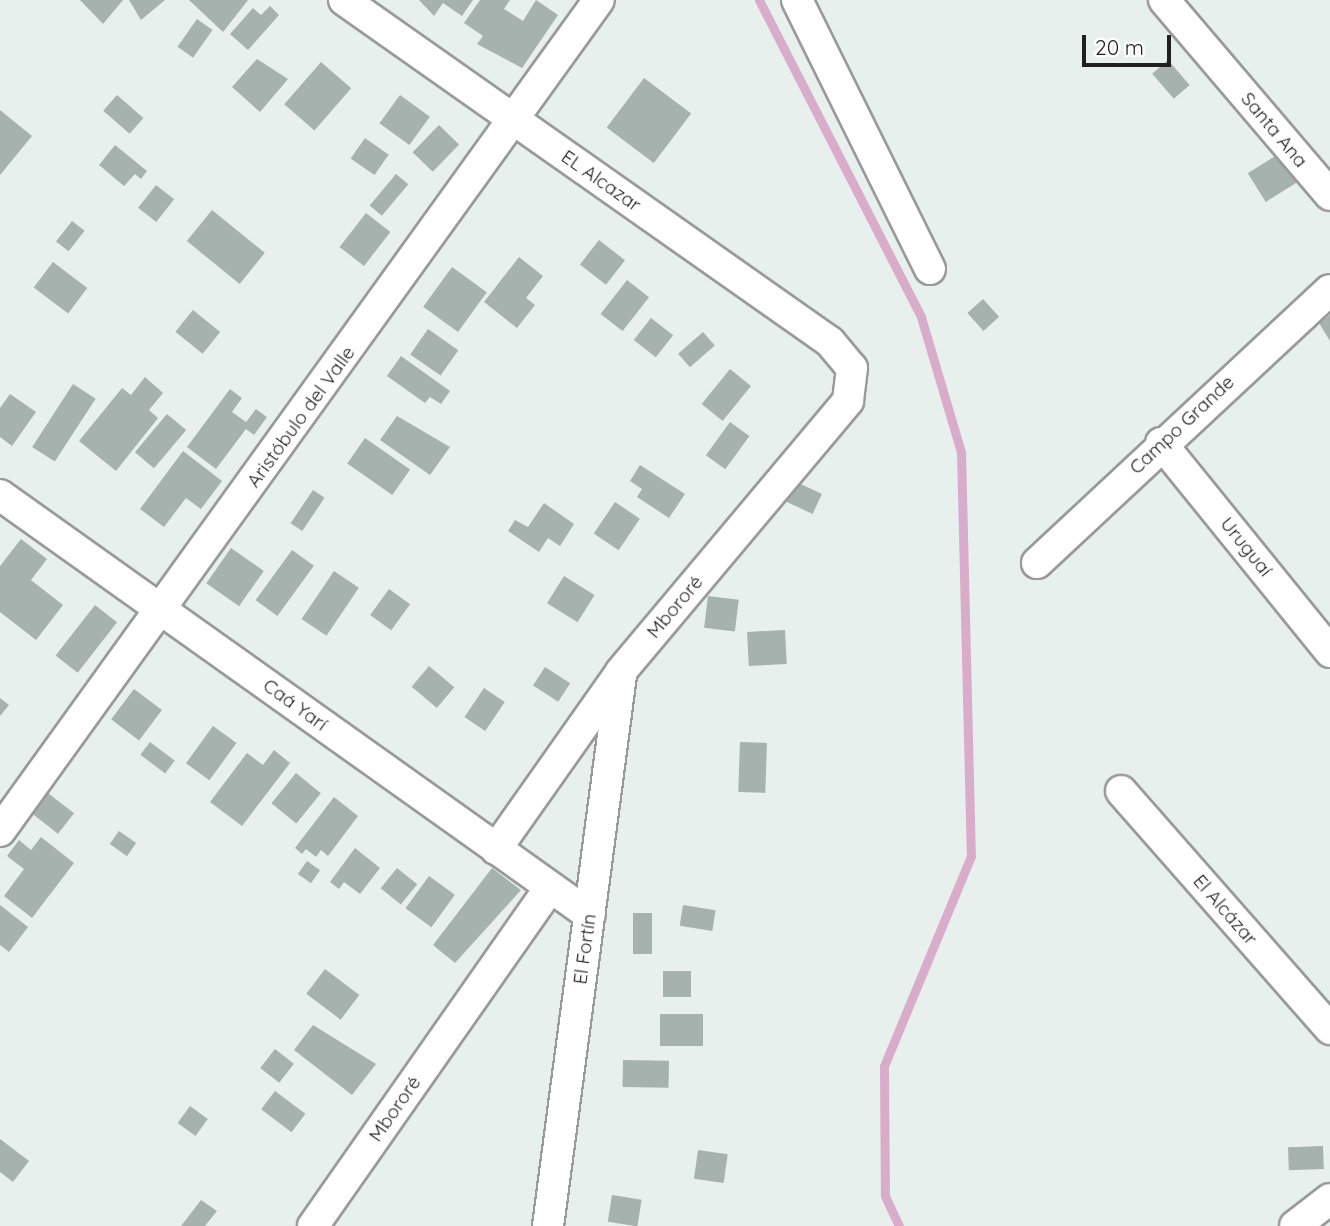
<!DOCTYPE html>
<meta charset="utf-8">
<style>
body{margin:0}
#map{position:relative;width:1330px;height:1226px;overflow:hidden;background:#e8f0ee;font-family:Quicksand,sans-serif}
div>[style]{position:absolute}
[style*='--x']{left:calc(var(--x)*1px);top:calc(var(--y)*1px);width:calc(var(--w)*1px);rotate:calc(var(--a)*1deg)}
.stream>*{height:9px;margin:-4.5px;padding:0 4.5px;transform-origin:4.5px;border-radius:4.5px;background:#d9acca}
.building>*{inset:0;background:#a6b2ad;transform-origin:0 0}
.roads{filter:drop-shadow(2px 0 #9a9a9a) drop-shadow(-2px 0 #9a9a9a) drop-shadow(0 2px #9a9a9a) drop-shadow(0 -2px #9a9a9a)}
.minor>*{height:30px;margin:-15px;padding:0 15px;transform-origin:15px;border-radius:15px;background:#fff}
span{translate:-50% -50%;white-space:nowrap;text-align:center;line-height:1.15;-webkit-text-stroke:7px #fff;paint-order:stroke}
.street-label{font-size:19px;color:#202020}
.scale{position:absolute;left:1082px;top:35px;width:89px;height:32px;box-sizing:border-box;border:4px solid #202020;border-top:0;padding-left:9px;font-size:21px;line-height:24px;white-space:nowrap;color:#202020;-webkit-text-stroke:5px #fff;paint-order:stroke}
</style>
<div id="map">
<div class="stream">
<i style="--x:759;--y:0;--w:356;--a:62.9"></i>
<i style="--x:921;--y:317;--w:141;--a:73.5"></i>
<i style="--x:961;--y:452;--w:404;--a:88.6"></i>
<i style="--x:971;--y:856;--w:227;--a:112.5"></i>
<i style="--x:884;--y:1066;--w:130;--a:89.6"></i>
<i style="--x:885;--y:1196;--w:33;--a:65"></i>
</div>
<div class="building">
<i style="clip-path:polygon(80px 0,123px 0,103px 24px)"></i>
<i style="clip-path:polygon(129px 0,165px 0,141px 20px)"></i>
<i style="clip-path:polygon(189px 0,248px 0,223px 32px)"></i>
<i style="clip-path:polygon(419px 0,473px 0,462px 16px,443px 3px,434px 16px)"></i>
<i style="clip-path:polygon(480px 0,510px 0,504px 9px,523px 21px,536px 0,558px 15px,522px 68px,477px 44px,483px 36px,464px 23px)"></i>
<i style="clip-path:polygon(270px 6px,279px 15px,248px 50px,230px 34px,253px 8px,261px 15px)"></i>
<i style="left:197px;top:19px;width:19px;height:34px;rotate:35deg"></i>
<i style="clip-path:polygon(257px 59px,288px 79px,260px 112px,232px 87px)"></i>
<i style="left:1168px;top:60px;width:33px;height:21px;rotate:49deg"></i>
<i style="left:321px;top:62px;width:40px;height:56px;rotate:41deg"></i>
<i style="left:644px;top:78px;width:59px;height:62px;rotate:37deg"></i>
<i style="left:117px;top:95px;width:35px;height:21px;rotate:41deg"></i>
<i style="left:400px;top:95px;width:37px;height:35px;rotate:36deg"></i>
<i style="clip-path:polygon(0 110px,32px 136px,0 175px)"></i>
<i style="left:439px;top:125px;width:28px;height:38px;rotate:44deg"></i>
<i style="left:365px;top:138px;width:29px;height:25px;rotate:35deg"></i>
<i style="clip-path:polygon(115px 145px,147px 171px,141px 179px,135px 174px,124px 186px,99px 165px)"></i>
<i style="left:1280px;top:153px;width:34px;height:38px;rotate:58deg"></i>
<i style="left:396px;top:174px;width:16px;height:41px;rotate:40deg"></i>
<i style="left:156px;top:185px;width:23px;height:29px;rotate:38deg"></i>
<i style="left:212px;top:210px;width:68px;height:40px;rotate:39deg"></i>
<i style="left:366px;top:213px;width:31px;height:43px;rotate:38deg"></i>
<i style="left:72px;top:221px;width:16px;height:26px;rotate:38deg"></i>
<i style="left:599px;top:240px;width:33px;height:31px;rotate:38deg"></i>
<i style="clip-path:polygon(519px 257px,543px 276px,526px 298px,535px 305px,517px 328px,484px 302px)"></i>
<i style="left:53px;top:262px;width:43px;height:32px;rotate:37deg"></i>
<i style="left:452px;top:267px;width:43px;height:49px;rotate:36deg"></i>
<i style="left:627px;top:280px;width:28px;height:43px;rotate:38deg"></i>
<i style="left:983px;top:299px;width:24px;height:21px;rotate:48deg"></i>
<i style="left:193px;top:310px;width:35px;height:28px;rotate:39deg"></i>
<i style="clip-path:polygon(1330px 315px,1330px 341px,1319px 323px)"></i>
<i style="left:651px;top:318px;width:28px;height:28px;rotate:38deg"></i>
<i style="left:428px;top:329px;width:37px;height:31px;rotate:35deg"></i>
<i style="left:703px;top:332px;width:18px;height:33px;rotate:49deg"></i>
<i style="clip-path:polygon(401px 356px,450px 391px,441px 404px,430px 397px,425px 403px,387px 376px)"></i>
<i style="left:730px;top:369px;width:27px;height:45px;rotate:39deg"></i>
<i style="clip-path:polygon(145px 377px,163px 393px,149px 410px,158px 418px,116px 471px,79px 441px,122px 388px,131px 395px)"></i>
<i style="left:73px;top:384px;width:27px;height:75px;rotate:33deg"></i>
<i style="clip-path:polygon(230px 389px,242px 398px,232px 412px,246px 422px,256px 409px,267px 417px,254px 435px,246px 429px,216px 469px,187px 447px)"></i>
<i style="clip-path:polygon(10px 394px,36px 412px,12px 446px,0 437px,0 408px)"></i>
<i style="left:167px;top:414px;width:25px;height:50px;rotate:40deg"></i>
<i style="clip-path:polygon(397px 416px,450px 447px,430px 475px,380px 440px)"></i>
<i style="left:730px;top:422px;width:24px;height:41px;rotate:36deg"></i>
<i style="left:365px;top:438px;width:55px;height:31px;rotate:35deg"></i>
<i style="clip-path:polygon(183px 451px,222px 481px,201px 509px,186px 498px,164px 527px,140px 509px)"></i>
<i style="clip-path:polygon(640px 465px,685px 494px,669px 518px,637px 497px,642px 489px,630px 481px)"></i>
<i style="left:792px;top:480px;width:33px;height:22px;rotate:25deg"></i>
<i style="left:313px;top:490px;width:14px;height:40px;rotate:34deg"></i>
<i style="left:615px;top:502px;width:30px;height:38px;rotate:34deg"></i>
<i style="clip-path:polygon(544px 503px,574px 524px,560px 546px,548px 538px,539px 552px,508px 531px,515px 520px,528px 527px)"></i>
<i style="clip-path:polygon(21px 539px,47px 559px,31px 580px,63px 605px,36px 640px,0 612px,0 566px)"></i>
<i style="left:231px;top:548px;width:40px;height:43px;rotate:35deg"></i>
<i style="left:292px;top:550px;width:27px;height:62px;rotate:36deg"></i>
<i style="left:334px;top:571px;width:30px;height:58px;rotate:34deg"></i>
<i style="left:564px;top:576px;width:36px;height:32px;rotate:32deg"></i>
<i style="left:389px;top:589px;width:26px;height:32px;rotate:36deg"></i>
<i style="left:708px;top:596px;width:31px;height:32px;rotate:7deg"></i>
<i style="left:95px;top:605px;width:28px;height:64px;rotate:38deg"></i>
<i style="left:785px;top:630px;width:34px;height:38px;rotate:87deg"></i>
<i style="left:429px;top:666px;width:33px;height:27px;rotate:40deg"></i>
<i style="left:545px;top:667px;width:30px;height:22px;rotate:33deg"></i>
<i style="left:484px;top:688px;width:25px;height:35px;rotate:34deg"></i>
<i style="left:134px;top:689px;width:35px;height:38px;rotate:37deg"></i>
<i style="clip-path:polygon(0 698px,9px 705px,0 716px)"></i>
<i style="left:213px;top:726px;width:29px;height:46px;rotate:36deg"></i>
<i style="left:150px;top:742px;width:31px;height:16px;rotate:37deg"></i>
<i style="left:740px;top:742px;width:27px;height:50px;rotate:2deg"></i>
<i style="clip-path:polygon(274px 750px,290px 763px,242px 826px,210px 802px,247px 753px,263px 765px)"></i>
<i style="left:296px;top:773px;width:32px;height:39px;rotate:39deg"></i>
<i style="left:48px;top:793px;width:33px;height:26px;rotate:38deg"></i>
<i style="clip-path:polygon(334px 797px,358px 816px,328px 856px,321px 850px,316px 857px,306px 849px,302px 854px,295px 848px)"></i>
<i style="left:119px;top:831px;width:21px;height:16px;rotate:35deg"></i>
<i style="clip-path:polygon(41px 837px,74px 863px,32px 918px,4px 896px,24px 869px,7px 856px,19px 840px,31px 850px)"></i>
<i style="clip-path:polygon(355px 848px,380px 868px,360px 894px,344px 882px,339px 889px,330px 882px)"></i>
<i style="left:307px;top:861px;width:16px;height:16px;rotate:35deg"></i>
<i style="left:397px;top:868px;width:26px;height:26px;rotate:39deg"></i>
<i style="clip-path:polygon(492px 868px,521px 890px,455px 963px,433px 945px)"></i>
<i style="left:429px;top:876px;width:32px;height:40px;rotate:36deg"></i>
<i style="clip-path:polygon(0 905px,28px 927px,9px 952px,0 945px)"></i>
<i style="left:683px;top:905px;width:33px;height:21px;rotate:9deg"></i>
<i style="left:633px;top:913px;width:19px;height:41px"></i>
<i style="left:325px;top:969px;width:43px;height:31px;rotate:37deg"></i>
<i style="left:663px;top:971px;width:28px;height:26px"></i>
<i style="left:660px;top:1014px;width:43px;height:32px"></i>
<i style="clip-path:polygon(313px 1025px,376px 1064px,352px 1095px,294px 1050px)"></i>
<i style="left:275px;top:1049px;width:24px;height:24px;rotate:38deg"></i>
<i style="left:623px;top:1060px;width:46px;height:27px;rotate:1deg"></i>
<i style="left:275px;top:1091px;width:38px;height:23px;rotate:37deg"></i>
<i style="left:190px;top:1106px;width:22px;height:21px;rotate:36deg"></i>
<i style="clip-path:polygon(0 1139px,29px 1161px,13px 1182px,0 1172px)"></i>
<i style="left:1323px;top:1146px;width:23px;height:35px;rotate:88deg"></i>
<i style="left:698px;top:1150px;width:30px;height:29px;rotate:8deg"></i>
<i style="left:612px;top:1195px;width:30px;height:27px;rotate:9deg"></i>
<i style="clip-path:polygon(201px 1200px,217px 1211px,205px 1226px,181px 1226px)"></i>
</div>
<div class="roads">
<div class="minor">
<i style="--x:344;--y:0;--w:594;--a:35.13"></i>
<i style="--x:830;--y:342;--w:34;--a:50"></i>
<i style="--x:852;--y:368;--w:33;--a:97"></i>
<i style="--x:848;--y:401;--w:354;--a:130"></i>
<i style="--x:621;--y:672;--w:217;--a:125.2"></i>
<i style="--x:797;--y:0;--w:300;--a:63.7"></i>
<i style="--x:1164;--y:0;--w:256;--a:49.6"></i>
<i style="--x:1161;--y:443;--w:269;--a:51"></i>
<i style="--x:0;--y:495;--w:724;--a:35.45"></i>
<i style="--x:1037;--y:563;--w:400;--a:-43"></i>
<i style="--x:1121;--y:791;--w:317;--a:48.7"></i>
<i style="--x:0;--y:831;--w:1024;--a:-54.22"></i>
<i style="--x:313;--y:1226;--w:413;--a:-55"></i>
<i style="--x:548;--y:1226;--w:556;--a:-82.45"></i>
<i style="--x:1295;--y:1226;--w:44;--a:-37.6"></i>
</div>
</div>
<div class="street-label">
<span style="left:1274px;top:130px;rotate:50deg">Santa Ana</span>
<span style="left:601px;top:181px;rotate:35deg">EL Alcazar</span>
<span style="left:301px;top:417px;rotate:-54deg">Aristóbulo del Valle</span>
<span style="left:1182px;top:425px;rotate:-43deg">Campo Grande</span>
<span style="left:1246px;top:547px;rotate:51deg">Uruguaí</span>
<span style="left:675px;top:607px;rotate:-50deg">Mbororé</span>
<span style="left:295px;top:705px;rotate:36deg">Caá Yarí</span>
<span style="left:1225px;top:910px;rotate:49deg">El Alcázar</span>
<span style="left:585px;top:949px;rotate:-82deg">El Fortín</span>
<span style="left:395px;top:1109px;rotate:-55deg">Mbororé</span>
</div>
<div class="scale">20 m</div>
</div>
